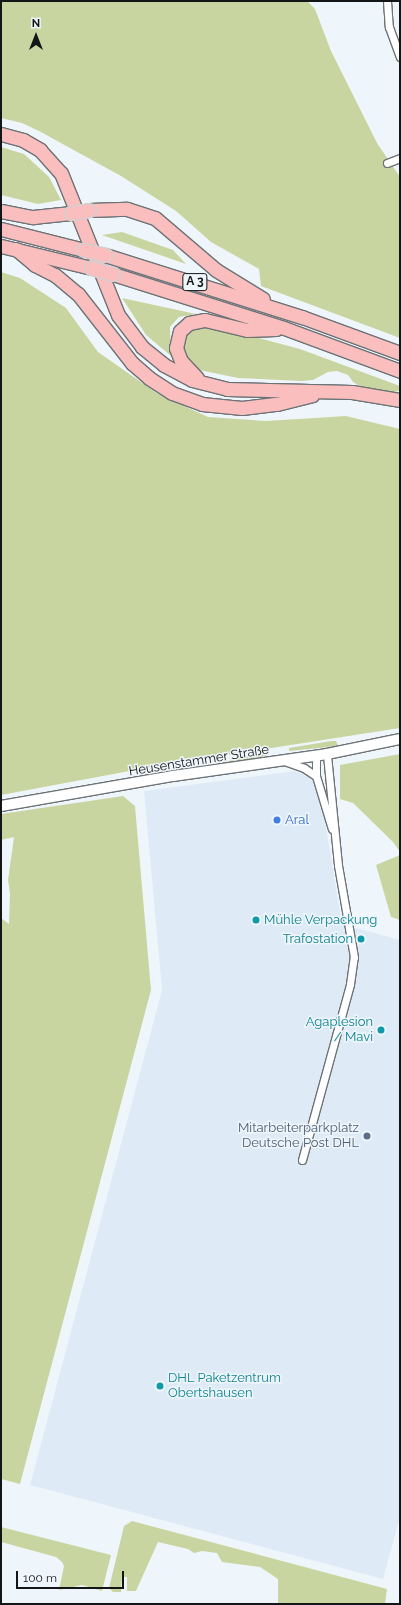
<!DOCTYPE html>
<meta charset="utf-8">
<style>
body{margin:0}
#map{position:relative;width:401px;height:1605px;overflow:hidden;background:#eff6fb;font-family:Raleway,sans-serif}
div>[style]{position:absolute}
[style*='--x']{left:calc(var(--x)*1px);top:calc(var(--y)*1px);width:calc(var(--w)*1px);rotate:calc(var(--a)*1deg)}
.built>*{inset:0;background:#deebf6}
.green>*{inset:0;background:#c9d5a1}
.roads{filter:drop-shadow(1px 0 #6c7276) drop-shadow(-1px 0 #6c7276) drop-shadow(0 1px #6c7276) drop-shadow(0 -1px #6c7276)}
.minor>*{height:7px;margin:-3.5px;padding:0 3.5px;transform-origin:3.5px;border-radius:3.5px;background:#fff}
.secondary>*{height:10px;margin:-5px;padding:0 5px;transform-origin:5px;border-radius:5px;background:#fff}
.motorway>*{height:13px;margin:-6.5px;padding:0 6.5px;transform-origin:6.5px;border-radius:6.5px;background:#f9bebd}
.bridges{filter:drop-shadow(1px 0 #d0d0d1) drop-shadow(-1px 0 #d0d0d1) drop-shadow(0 1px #d0d0d1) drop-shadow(0 -1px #d0d0d1)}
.motorway-bridge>*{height:13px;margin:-6.5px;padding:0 6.5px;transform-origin:6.5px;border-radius:6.5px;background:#f9bebd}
.dots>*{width:11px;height:11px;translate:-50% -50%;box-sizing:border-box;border:2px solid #eff6fb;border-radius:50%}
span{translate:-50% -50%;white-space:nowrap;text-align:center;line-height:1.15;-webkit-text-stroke:3px #eff6fb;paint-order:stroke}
.shield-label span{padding:1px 3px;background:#eff6fb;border:1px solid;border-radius:3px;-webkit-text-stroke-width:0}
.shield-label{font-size:12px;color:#131517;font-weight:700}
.street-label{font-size:13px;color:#131517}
.shop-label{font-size:13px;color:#366cbe}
.left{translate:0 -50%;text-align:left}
.culture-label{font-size:13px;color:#0d838f}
.right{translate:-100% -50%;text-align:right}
.service-label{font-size:13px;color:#4e5e75}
.frame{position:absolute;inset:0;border:2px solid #131517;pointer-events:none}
.north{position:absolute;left:16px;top:16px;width:40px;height:40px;-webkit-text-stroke:3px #eff6fb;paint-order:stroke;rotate:0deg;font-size:11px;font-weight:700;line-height:16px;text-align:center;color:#131517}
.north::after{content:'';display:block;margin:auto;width:14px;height:18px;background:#131517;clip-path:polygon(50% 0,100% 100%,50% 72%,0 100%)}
.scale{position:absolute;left:16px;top:1571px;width:108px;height:18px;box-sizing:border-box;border:2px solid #131517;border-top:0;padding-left:5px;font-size:12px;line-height:14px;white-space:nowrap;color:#131517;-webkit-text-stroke:3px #eff6fb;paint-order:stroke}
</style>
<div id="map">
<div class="built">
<i style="clip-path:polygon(295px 771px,307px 775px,315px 784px,321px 797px,342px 924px,400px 940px,400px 1517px,383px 1579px,30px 1485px,162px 990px,144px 791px)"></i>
</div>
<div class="green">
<i style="clip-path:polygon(1px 1px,307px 1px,315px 9px,331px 51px,377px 143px,400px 177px,400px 338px,261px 286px,259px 269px,211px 242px,176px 211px,121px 176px,39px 131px,22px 123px,1px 118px)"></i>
<i style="clip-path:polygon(1px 147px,24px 154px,49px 177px,61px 200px,38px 204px,1px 195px)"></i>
<i style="clip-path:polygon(122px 232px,173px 250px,186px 264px,102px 235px)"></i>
<i style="clip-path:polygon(1px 272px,20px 278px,66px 308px,98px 352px,158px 394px,208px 417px,266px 421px,346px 416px,400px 429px,400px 728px,151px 767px,1px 795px)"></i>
<i style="clip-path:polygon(122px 298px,196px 314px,179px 317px,170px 327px,171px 356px,146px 335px)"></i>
<i style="clip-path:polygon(210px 325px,300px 349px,400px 386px,400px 390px,393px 393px,360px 386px,353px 382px,348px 375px,337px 371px,328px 372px,313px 380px,301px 381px,238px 378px,199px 370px,187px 364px,180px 346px,188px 330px)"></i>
<i style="clip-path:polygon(331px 741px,336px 741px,338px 746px,289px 751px,289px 748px)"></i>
<i style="clip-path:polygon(267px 751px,268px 755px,246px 761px,218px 764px)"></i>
<i style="clip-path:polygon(400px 754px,400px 852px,393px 842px,353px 803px,340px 799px,340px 765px)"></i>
<i style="clip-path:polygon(123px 796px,135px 806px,151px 990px,20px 1484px,1px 1479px,1px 918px,9px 924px,10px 894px,8px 880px,14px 837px,1px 840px,1px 814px)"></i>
<i style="clip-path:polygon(400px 855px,400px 920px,391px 917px,376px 865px)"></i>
<i style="clip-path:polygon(132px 1521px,387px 1589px,385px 1604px,278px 1604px,278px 1579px,260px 1567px,222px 1562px,217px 1553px,202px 1551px,194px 1553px,188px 1549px,158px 1542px,136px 1591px,127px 1591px,127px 1577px,122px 1577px,121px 1592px,113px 1592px,109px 1588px,124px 1526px)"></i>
<i style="clip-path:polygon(1px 1527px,111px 1555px,102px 1591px,82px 1585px,59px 1590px,64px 1566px,62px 1562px,56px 1557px,1px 1542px)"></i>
</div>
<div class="roads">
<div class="minor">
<i style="--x:387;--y:1;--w:26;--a:86"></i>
<i style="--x:389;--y:27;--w:32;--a:70"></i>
<i style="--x:387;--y:163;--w:14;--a:-21"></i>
<i style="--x:316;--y:756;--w:20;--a:90"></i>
<i style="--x:316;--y:776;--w:55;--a:73.2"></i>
<i style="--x:284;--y:761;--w:21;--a:19"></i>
<i style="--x:304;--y:768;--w:14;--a:34"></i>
<i style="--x:302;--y:1160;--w:182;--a:-74.7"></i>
<i style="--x:350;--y:984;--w:27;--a:-82"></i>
<i style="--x:354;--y:957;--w:93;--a:-99.9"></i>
<i style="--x:338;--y:865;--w:112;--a:-95.7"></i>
</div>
<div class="secondary">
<i style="--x:1;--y:806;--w:175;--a:-9.9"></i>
<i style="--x:173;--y:776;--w:156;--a:-8.1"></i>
<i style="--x:327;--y:754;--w:75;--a:-11.6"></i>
</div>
<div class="motorway">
<i style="--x:1;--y:134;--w:23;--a:15"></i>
<i style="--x:23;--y:140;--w:20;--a:30"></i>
<i style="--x:40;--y:150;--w:31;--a:48"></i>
<i style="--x:61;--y:173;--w:153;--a:68.1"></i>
<i style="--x:118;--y:315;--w:40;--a:53"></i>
<i style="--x:142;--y:347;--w:28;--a:39"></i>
<i style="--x:164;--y:365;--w:32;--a:28"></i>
<i style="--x:192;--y:380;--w:36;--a:14"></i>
<i style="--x:227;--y:389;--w:125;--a:1.4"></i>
<i style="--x:352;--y:392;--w:49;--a:9.5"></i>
<i style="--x:89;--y:210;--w:38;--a:-2"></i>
<i style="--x:127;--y:209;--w:29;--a:18"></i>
<i style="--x:155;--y:218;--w:80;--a:40.4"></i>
<i style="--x:216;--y:270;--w:55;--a:31.7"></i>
<i style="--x:1;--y:211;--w:33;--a:11"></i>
<i style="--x:33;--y:217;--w:38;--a:-6"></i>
<i style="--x:1;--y:229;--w:86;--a:14.2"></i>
<i style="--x:1;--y:246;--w:93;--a:13.7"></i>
<i style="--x:16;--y:249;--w:25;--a:40"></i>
<i style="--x:35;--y:265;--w:22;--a:27"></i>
<i style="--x:55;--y:275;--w:30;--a:40"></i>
<i style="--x:78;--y:294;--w:88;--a:52"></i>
<i style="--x:132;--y:363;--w:23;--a:41"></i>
<i style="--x:149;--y:378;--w:27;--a:33"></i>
<i style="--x:172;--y:393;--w:32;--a:20"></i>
<i style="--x:202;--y:404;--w:40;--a:5.7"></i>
<i style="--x:242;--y:408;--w:35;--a:-7"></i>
<i style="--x:277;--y:404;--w:36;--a:-14"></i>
<i style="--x:105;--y:255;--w:207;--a:17.5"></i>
<i style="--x:302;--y:317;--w:104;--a:20.2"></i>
<i style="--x:113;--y:274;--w:179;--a:17.5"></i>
<i style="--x:284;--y:328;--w:124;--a:20.3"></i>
<i style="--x:197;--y:378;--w:23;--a:-133"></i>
<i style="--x:181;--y:361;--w:14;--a:-111"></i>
<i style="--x:176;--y:348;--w:17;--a:-77"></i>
<i style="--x:180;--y:331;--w:12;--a:-42"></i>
<i style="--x:189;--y:323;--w:16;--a:-11"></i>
<i style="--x:205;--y:320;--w:43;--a:13.4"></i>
<i style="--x:247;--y:330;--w:29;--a:-2"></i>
</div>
</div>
<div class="bridges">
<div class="motorway-bridge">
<i style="--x:71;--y:213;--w:18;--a:-9"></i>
<i style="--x:84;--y:250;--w:22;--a:13"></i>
<i style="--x:91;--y:268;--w:23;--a:15"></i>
</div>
</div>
<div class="dots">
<i style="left:277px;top:820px;background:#3f7fe0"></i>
<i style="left:256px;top:920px;background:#0f9aa8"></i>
<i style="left:361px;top:939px;background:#0f9aa8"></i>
<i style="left:381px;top:1030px;background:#0f9aa8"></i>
<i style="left:367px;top:1136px;background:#5c6f8a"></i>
<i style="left:160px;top:1386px;background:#0f9aa8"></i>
</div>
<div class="shield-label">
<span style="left:195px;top:282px">A 3</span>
</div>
<div class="street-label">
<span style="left:199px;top:761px;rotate:-9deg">Heusenstammer Straße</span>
</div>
<div class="shop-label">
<span class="left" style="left:285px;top:820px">Aral</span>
</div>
<div class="culture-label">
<span class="left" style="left:264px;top:920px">Mühle Verpackung</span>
<span class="right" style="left:353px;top:939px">Trafostation</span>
<span class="right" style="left:373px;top:1030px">Agaplesion<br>/ Mavi</span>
<span class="left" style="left:168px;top:1386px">DHL Paketzentrum<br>Obertshausen</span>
</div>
<div class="service-label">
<span class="right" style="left:359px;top:1136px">Mitarbeiterparkplatz<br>Deutsche Post DHL</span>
</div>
<div class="frame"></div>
<div class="north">N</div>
<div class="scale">100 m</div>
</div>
